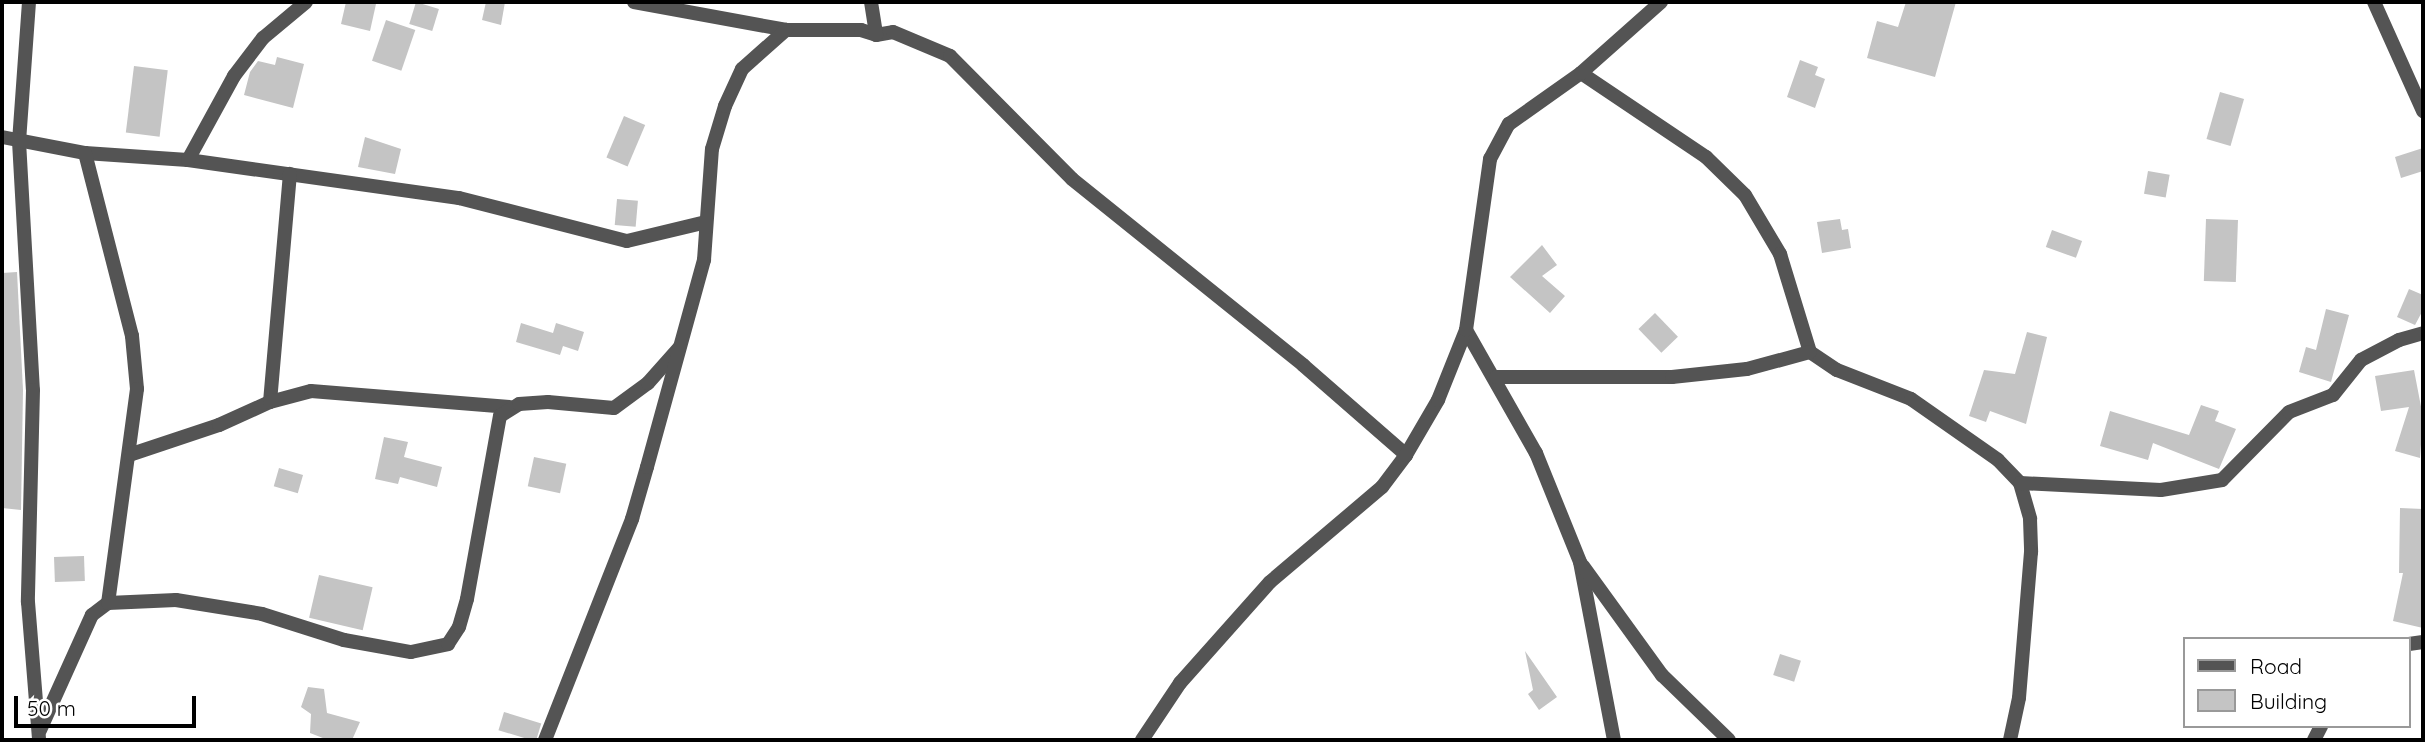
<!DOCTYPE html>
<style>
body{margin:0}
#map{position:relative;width:2425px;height:742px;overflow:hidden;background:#fff;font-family:Quicksand,sans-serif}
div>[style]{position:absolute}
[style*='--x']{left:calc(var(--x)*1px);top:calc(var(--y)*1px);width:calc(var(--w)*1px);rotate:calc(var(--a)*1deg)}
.building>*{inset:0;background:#c4c4c4;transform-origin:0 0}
.minor>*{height:14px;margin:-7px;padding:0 7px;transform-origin:7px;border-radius:7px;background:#545454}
span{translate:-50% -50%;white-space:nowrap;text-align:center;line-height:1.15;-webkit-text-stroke:5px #fff;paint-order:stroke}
.frame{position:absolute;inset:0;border:4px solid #000;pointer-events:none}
.legend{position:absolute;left:2183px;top:637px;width:228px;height:91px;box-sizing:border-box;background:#fff;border:2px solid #999;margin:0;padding:9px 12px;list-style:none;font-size:21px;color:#000}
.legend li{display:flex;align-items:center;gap:14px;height:35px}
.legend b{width:35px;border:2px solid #999}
.scale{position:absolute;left:14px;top:696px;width:182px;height:32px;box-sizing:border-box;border:4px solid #000;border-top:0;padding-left:9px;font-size:21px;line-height:24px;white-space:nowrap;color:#000;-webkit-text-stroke:5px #fff;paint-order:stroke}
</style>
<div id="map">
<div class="building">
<i style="clip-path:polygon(346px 2px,376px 4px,370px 31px,341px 24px)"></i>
<i style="left:416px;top:2px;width:24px;height:23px;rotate:17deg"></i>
<i style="clip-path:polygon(486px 2px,505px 2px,501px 25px,482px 20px)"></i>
<i style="clip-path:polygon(1906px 2px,1956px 2px,1935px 77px,1867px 58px,1877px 21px,1898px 27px)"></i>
<i style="left:386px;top:20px;width:31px;height:43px;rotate:19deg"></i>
<i style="clip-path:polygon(277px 57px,304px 64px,293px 108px,244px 95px,250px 72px,258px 61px,275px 65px)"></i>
<i style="clip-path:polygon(1800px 60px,1818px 67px,1815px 75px,1825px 79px,1815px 108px,1787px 97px)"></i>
<i style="left:134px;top:66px;width:34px;height:67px;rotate:7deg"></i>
<i style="left:2220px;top:92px;width:25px;height:49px;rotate:16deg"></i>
<i style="left:624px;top:116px;width:23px;height:45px;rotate:23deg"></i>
<i style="clip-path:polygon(365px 137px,401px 149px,395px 174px,358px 167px)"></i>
<i style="clip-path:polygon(2423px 148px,2423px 171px,2401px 178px,2395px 157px)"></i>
<i style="left:2148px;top:171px;width:22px;height:23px;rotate:10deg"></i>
<i style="left:617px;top:199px;width:21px;height:26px;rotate:5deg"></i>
<i style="clip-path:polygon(1840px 219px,1842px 230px,1848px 229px,1851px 248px,1822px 253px,1817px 222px)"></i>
<i style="left:2206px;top:219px;width:32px;height:62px;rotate:2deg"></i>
<i style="left:2052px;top:230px;width:32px;height:18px;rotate:20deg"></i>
<i style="clip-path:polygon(1542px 245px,1557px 265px,1542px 276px,1565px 296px,1550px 313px,1510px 277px)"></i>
<i style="clip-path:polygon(17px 272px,23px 390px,21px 510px,2px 508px,2px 273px)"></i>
<i style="clip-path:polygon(2409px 289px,2423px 295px,2423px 310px,2415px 325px,2397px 317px)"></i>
<i style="clip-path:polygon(2326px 309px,2349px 315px,2331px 382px,2299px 372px,2306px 347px,2316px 350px)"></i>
<i style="left:1655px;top:313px;width:33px;height:23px;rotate:46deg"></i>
<i style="clip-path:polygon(521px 323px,553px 333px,556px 323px,584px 332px,578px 351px,563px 346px,560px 355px,516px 342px)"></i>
<i style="clip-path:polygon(2027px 332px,2047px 337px,2026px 424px,1990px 411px,1986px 422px,1969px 416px,1984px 370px,2015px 374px)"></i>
<i style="clip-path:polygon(2414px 370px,2423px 417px,2420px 458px,2395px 451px,2409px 407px,2381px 411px,2375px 376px)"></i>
<i style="clip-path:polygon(2201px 405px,2219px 411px,2215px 421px,2236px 429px,2219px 469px,2153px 443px,2148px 460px,2100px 446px,2110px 411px,2189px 435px)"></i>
<i style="clip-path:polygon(384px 437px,408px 442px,404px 457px,442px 467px,437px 487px,400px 477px,398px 484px,375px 479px)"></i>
<i style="left:534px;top:457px;width:33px;height:30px;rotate:12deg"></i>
<i style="left:279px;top:468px;width:25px;height:19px;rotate:16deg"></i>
<i style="clip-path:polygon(2400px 508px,2423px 509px,2423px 628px,2393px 621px,2403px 573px,2399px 573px)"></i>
<i style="left:84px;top:556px;width:25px;height:30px;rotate:88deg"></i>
<i style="left:319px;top:575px;width:55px;height:44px;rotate:13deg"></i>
<i style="clip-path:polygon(1525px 651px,1557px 697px,1539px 710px,1528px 694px,1533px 690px)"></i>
<i style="left:1780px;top:654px;width:22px;height:22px;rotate:18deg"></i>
<i style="clip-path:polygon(308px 687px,324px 689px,327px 713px,360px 722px,352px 740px,328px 740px,310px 733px,311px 714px,301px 707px)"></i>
<i style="left:504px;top:712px;width:39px;height:19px;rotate:17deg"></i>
</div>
<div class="minor">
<i style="--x:29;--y:2;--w:139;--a:94.1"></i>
<i style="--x:19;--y:141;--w:249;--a:86.8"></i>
<i style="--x:33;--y:390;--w:212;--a:91.4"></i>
<i style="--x:28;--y:602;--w:138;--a:85.4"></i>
<i style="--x:634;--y:2;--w:155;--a:10.4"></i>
<i style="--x:786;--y:30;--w:75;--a:0"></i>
<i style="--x:861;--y:30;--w:16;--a:18"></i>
<i style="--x:876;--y:35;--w:17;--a:-10"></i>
<i style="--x:893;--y:32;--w:62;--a:22.8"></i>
<i style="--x:950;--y:56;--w:173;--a:45.2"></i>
<i style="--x:1072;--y:179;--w:297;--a:38.8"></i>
<i style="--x:1303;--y:365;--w:137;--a:41.1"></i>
<i style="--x:871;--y:2;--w:33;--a:81"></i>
<i style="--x:2374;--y:2;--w:120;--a:65.8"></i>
<i style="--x:1581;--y:73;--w:151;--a:33.9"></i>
<i style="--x:1706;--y:157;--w:54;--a:44.3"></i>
<i style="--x:1745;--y:195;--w:69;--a:59.3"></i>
<i style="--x:1780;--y:254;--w:102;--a:73"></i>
<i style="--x:1810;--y:352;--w:32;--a:34"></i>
<i style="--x:1837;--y:370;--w:79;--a:21.4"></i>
<i style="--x:1911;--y:399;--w:106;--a:35"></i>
<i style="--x:1998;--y:460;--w:32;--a:46"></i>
<i style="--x:2020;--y:483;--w:37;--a:74"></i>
<i style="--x:2030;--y:519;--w:33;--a:88"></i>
<i style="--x:2031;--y:552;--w:146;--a:94.7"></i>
<i style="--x:2019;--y:698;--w:43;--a:102.1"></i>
<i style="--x:2;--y:137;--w:85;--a:10.9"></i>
<i style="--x:85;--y:153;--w:103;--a:3.9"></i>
<i style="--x:188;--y:160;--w:274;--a:8"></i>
<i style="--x:459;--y:198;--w:173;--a:14.4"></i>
<i style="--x:627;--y:241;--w:81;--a:-13.5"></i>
<i style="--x:85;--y:153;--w:189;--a:75.6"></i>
<i style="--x:132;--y:336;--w:53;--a:84.6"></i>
<i style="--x:137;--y:389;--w:216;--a:97.7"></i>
<i style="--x:188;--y:160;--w:96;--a:-61.3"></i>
<i style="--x:234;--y:76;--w:48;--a:-52.7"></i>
<i style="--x:263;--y:38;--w:56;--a:-39.9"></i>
<i style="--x:1466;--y:330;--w:142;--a:60.4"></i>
<i style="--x:1536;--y:453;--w:118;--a:68"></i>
<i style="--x:1580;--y:562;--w:181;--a:79.2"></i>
<i style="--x:1496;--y:377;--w:176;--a:0"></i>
<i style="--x:1672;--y:377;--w:75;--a:-6.1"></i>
<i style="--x:1747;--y:369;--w:65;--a:-15.1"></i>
<i style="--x:270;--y:402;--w:229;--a:-85"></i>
<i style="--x:132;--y:454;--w:92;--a:-18.4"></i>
<i style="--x:219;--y:425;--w:56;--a:-24.3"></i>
<i style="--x:270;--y:402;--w:42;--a:-15"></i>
<i style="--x:311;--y:391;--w:199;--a:4.6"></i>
<i style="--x:2020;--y:483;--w:141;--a:2.8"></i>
<i style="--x:2161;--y:490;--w:62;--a:-9.3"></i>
<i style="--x:2222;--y:480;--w:95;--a:-45.4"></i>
<i style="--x:2289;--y:412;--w:47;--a:-21.1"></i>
<i style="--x:2333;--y:395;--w:45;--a:-51.3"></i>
<i style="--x:2361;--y:360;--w:43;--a:-27.8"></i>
<i style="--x:2399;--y:340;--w:25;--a:-16"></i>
<i style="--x:1583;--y:566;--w:135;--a:54.1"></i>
<i style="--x:1662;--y:675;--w:93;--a:44.1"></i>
<i style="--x:2409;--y:644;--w:14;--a:-8"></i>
<i style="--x:40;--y:730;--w:126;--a:-65.7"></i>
<i style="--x:92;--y:615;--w:20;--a:-37"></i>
<i style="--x:108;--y:603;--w:68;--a:-2.5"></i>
<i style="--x:176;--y:600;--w:87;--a:9.2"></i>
<i style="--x:262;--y:614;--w:86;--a:17.6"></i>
<i style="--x:344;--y:640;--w:68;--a:10.2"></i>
<i style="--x:411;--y:652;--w:38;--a:-12"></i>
<i style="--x:448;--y:644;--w:20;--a:-57"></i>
<i style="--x:459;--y:627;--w:29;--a:-74"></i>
<i style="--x:467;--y:599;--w:186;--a:-79.8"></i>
<i style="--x:500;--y:416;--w:22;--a:-32"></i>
<i style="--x:519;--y:404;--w:29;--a:-4"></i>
<i style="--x:548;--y:402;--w:66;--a:5.2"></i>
<i style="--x:614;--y:408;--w:42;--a:-36.3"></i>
<i style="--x:648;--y:383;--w:47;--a:-48.5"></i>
<i style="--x:545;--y:740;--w:238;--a:-68.5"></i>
<i style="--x:632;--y:519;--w:54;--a:-73.9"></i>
<i style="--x:647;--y:467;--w:215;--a:-74.6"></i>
<i style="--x:704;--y:260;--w:111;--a:-85.9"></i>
<i style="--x:712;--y:149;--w:45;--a:-73.2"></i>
<i style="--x:725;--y:106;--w:41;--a:-65.3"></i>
<i style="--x:742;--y:69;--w:59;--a:-41.6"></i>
<i style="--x:1142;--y:740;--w:69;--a:-56.3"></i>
<i style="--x:1180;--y:683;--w:135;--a:-48.3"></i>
<i style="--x:1270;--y:582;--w:147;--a:-40.3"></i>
<i style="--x:1382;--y:487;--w:40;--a:-53"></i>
<i style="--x:1406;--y:455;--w:64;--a:-59.8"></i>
<i style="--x:1438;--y:400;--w:75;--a:-68.2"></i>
<i style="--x:1466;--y:330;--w:173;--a:-82"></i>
<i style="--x:1490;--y:159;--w:40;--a:-62"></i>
<i style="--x:1509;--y:124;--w:88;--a:-35.3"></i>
<i style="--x:1581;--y:73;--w:107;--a:-41.6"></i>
<i style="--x:2314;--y:740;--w:16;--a:-63"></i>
</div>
<div class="frame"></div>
<ul class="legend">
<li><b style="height:9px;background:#545454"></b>Road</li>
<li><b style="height:19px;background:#c4c4c4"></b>Building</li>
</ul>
<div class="scale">50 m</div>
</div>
